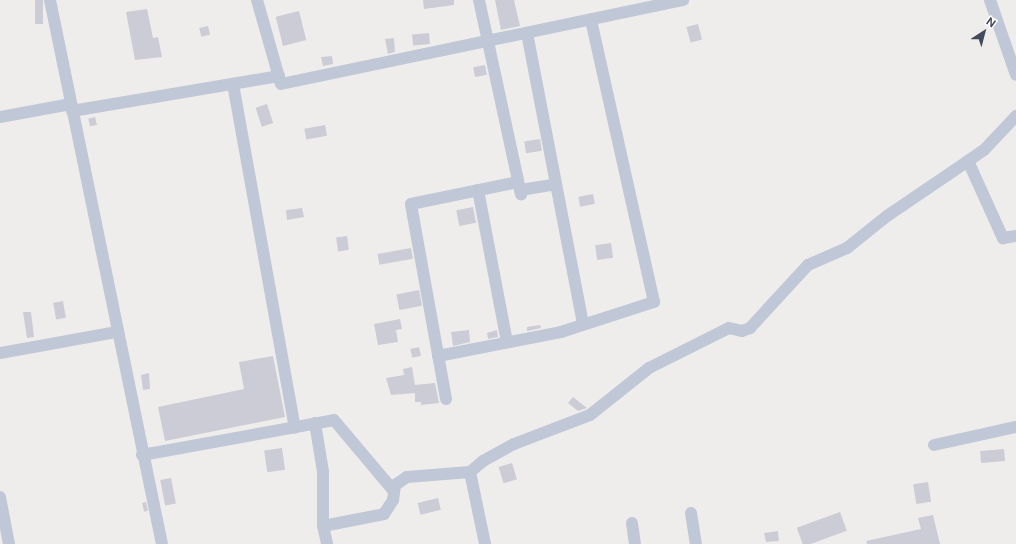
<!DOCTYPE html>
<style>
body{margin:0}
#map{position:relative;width:1016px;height:544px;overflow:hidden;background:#efedec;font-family:"Public Sans",sans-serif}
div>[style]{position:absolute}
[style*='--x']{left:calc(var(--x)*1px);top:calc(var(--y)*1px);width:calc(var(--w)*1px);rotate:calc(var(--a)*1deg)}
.building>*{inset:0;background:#cbccd5;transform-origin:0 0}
.minor>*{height:12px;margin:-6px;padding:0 6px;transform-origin:6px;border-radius:6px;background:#c0c7d6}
span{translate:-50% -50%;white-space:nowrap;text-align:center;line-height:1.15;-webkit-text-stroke:4px #fff;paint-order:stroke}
.north{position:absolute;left:964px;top:12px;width:40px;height:40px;-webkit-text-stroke:3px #fff;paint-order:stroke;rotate:36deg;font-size:11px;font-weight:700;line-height:16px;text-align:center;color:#424a5c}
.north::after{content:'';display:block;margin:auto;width:14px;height:18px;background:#424a5c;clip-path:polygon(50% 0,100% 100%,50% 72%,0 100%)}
</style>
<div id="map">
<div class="building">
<i style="left:35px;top:0;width:8px;height:24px"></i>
<i style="clip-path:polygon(423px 0,454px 0,454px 5px,424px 9px)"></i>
<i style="clip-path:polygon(495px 0,514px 0,520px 26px,501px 30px)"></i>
<i style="clip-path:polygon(147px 9px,153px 38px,158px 37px,162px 57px,135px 60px,126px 12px)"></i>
<i style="left:299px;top:11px;width:30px;height:24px;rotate:76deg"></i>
<i style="left:698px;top:24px;width:16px;height:12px;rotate:75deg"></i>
<i style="left:208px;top:26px;width:9px;height:9px;rotate:77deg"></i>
<i style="left:429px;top:33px;width:11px;height:17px;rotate:85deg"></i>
<i style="clip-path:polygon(394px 38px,395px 52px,388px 54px,385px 39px)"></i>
<i style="clip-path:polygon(332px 56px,333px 64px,323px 66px,321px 57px)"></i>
<i style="left:485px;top:65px;width:10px;height:12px;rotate:79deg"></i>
<i style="left:267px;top:104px;width:20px;height:12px;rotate:72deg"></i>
<i style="left:95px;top:117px;width:8px;height:7px;rotate:76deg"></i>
<i style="left:325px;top:125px;width:11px;height:21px;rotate:80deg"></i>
<i style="left:540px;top:139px;width:12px;height:16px;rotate:81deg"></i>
<i style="left:593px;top:194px;width:10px;height:15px;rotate:79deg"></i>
<i style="left:473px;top:207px;width:16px;height:17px;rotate:79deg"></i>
<i style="clip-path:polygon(302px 208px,304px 217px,287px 220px,286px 210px)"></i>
<i style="left:347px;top:236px;width:14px;height:11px;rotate:82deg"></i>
<i style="left:611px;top:243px;width:15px;height:16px;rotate:82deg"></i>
<i style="left:411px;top:248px;width:11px;height:34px;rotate:80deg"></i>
<i style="left:419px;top:290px;width:16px;height:23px;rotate:79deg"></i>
<i style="left:63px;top:301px;width:17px;height:10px;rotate:80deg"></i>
<i style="clip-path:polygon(23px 312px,31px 312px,34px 337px,27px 338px)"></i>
<i style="clip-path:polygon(400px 319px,402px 329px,396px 330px,398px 342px,378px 345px,374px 324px)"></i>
<i style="clip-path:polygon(540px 325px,541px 328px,527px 331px,527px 327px)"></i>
<i style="clip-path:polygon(469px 330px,470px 342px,453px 346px,451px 332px)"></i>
<i style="clip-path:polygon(497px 330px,498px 337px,488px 339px,487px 333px)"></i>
<i style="left:419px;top:347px;width:9px;height:9px;rotate:77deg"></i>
<i style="clip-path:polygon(273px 356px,285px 417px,165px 441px,158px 407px,244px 389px,239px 362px)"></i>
<i style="clip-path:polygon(412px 367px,415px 385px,435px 383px,439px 403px,421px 405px,421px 402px,415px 402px,415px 393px,391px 395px,386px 378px,404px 375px,403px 369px)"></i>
<i style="clip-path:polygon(149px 373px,150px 389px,143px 390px,141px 375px)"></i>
<i style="clip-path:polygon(573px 397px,587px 408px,578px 411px,568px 403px)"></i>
<i style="left:282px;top:448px;width:22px;height:18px;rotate:82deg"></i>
<i style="left:1004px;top:449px;width:12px;height:24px;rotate:85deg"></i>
<i style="left:512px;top:463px;width:17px;height:14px;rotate:73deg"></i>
<i style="left:171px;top:478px;width:26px;height:11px;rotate:79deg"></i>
<i style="left:928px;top:482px;width:20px;height:15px;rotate:81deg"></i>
<i style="left:438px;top:498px;width:12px;height:21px;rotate:76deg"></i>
<i style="left:146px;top:502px;width:9px;height:4px;rotate:77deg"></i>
<i style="left:840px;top:512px;width:20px;height:46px;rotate:70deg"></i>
<i style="clip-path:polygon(933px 515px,940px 544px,867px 544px,866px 541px,921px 529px,918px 518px)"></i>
<i style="clip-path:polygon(778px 531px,779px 541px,766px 542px,764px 533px)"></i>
</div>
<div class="minor">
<i style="--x:50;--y:0;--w:555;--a:78.37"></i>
<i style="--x:257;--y:0;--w:87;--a:74.1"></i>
<i style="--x:281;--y:84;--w:411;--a:-11.8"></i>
<i style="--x:479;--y:0;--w:199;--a:77.8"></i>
<i style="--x:990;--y:0;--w:79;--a:70.9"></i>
<i style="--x:527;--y:33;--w:297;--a:79.1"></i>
<i style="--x:233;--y:84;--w:349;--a:79.8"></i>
<i style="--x:72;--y:111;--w:210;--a:-9.6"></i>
<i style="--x:0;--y:117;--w:72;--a:-10.4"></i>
<i style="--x:968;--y:161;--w:85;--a:65.6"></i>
<i style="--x:1003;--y:238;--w:13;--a:-9"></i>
<i style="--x:478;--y:190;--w:155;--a:79.2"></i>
<i style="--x:520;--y:190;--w:36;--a:-9"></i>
<i style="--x:0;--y:353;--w:119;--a:-10.2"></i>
<i style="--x:438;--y:356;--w:125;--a:-11"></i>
<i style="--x:561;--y:332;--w:98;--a:-17.9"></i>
<i style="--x:654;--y:302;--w:290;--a:-102.6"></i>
<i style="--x:446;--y:399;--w:198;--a:-100.2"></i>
<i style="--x:411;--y:204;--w:109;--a:-11.6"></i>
<i style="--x:315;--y:423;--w:50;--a:80.7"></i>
<i style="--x:323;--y:472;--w:54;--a:90"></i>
<i style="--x:323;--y:526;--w:18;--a:77"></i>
<i style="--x:934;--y:445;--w:84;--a:-12.4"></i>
<i style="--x:142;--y:455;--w:195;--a:-10.3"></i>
<i style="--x:334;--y:420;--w:92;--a:49.9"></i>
<i style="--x:470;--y:472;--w:74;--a:78.2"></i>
<i style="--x:0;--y:497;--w:48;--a:79.2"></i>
<i style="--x:691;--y:513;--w:31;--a:81"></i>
<i style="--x:632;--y:523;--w:21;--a:82"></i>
<i style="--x:323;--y:526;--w:62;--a:-11.1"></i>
<i style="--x:384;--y:514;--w:17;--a:-57"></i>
<i style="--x:393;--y:500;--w:15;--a:-82"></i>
<i style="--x:395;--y:485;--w:14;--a:-34"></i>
<i style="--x:407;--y:477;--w:63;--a:-4.5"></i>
<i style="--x:470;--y:472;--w:17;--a:-40"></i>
<i style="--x:483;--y:461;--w:35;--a:-29"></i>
<i style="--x:514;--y:444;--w:81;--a:-20.9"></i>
<i style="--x:590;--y:415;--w:75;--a:-38.5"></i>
<i style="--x:649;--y:368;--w:89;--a:-26.6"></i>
<i style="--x:729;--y:328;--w:13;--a:13"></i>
<i style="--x:742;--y:331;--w:9;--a:-21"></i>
<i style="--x:750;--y:328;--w:86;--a:-47.4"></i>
<i style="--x:808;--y:265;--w:43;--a:-23.6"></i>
<i style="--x:847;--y:248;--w:51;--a:-38.7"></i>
<i style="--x:887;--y:216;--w:98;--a:-34.2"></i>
<i style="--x:968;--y:161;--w:19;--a:-35"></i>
<i style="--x:984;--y:150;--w:47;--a:-46.7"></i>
</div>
<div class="north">N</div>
</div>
